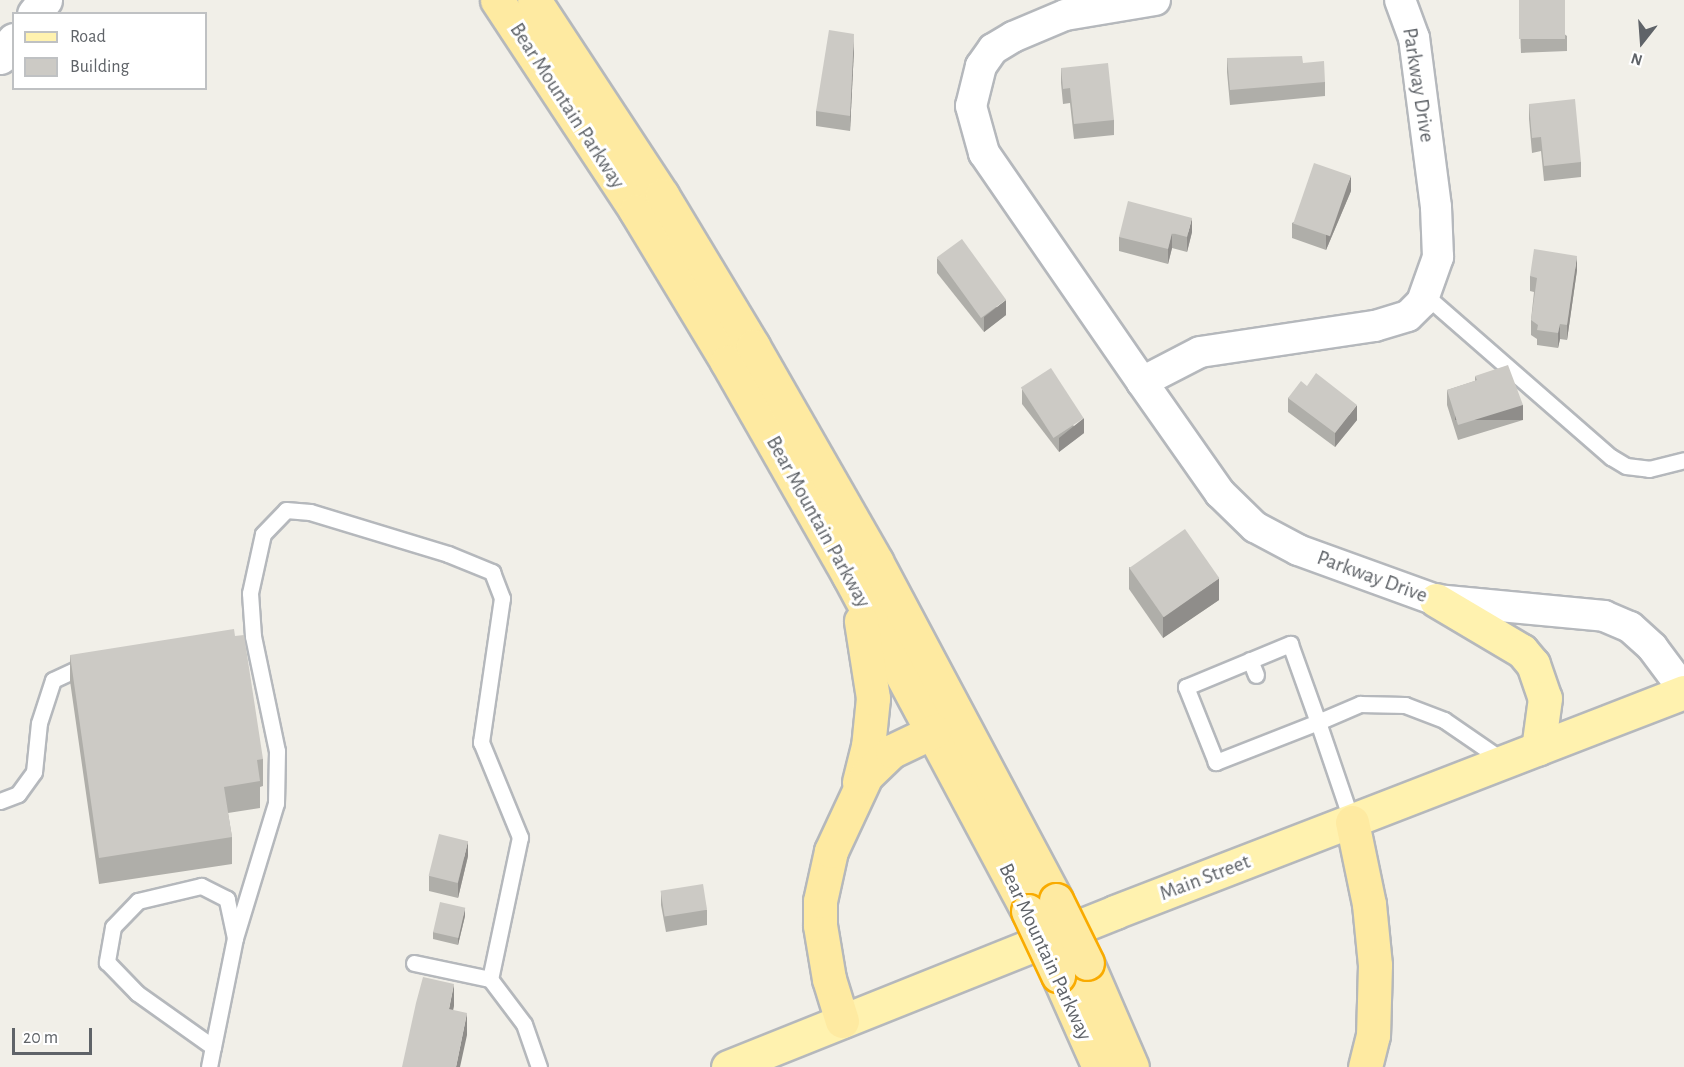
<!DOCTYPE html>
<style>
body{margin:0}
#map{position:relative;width:1684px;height:1067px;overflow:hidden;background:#f1efe8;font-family:"Alegreya Sans",sans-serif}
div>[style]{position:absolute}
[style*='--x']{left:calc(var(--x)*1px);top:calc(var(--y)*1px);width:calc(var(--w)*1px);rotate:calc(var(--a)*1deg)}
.roads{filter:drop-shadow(2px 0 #b5b8bc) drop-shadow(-2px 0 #b5b8bc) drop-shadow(0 2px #b5b8bc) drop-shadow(0 -2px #b5b8bc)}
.service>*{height:15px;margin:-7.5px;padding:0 7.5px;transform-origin:7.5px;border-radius:7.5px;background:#fff}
.minor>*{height:30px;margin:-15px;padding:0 15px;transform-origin:15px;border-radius:15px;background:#fff}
.tertiary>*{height:33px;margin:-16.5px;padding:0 16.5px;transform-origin:16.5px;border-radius:16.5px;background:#fff}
.primary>*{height:33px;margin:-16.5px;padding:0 16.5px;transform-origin:16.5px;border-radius:16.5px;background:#fff2af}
.trunk>*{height:33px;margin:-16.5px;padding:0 16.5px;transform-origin:16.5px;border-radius:16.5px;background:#feeaa1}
.bridges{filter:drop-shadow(2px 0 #f9ab00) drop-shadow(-2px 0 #f9ab00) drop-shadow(0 2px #f9ab00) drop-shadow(0 -2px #f9ab00)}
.trunk-bridge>*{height:33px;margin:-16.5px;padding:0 16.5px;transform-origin:16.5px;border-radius:16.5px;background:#feeaa1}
.wall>*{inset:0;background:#afaea9}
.shaded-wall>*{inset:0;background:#8f8d8a;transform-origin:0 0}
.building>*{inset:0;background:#cccac5;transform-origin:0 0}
span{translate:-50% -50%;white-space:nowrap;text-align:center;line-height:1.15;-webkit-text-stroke:6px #fff;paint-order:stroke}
.street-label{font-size:21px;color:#5f6368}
.legend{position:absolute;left:12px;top:12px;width:195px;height:78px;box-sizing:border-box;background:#fff;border:2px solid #bfc1c3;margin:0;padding:8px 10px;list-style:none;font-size:18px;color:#5f6368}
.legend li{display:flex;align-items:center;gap:12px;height:30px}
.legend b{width:30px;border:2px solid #bfc1c3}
.north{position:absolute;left:1612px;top:12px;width:60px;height:60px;-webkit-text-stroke:4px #fff;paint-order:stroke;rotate:197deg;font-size:16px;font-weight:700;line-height:24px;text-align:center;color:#5f6368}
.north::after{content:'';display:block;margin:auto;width:21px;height:27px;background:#5f6368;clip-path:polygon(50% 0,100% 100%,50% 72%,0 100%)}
.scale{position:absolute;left:12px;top:1028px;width:80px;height:27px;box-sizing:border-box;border:3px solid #5f6368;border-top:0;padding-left:8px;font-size:18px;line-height:21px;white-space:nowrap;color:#5f6368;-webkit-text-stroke:4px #fff;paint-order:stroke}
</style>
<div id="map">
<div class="roads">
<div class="service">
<i style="--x:1425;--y:295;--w:247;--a:41.1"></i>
<i style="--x:1611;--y:457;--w:17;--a:31"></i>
<i style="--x:1626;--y:466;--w:23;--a:7"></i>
<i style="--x:1649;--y:469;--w:36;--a:-14"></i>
<i style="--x:1290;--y:644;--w:83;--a:70.3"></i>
<i style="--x:1318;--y:722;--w:110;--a:158.6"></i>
<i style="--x:1216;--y:762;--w:81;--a:-111.8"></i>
<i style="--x:1186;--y:687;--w:113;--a:-22.5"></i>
<i style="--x:1250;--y:660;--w:16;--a:68"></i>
<i style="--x:0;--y:801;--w:19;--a:-21"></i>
<i style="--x:18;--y:794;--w:27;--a:-54"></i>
<i style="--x:34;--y:772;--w:49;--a:-84.2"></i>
<i style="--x:39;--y:723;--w:45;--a:-72"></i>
<i style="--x:53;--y:680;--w:38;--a:-25"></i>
<i style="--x:1352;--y:822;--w:106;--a:-108.8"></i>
<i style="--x:1318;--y:722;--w:46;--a:-23.2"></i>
<i style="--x:1360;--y:704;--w:45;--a:1.3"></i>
<i style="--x:1405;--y:705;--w:42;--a:21"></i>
<i style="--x:1444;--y:720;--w:74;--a:34.5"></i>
<i style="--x:235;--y:938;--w:141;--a:-73.1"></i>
<i style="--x:276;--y:803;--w:52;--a:-88.9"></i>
<i style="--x:277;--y:751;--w:117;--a:-101.8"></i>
<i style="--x:253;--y:636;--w:43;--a:-94"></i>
<i style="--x:250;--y:593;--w:60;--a:-77.6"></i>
<i style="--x:263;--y:534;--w:33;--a:-46"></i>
<i style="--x:286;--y:510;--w:24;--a:5"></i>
<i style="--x:310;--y:512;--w:144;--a:16.9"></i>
<i style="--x:448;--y:554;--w:48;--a:22.2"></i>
<i style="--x:492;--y:572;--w:28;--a:69"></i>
<i style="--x:502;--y:598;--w:146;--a:98.3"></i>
<i style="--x:481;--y:742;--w:103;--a:67.7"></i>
<i style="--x:520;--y:837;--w:145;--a:101.9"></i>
<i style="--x:414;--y:963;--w:78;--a:11.9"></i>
<i style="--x:490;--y:979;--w:56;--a:52.9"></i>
<i style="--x:524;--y:1024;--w:46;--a:70.8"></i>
<i style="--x:209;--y:1067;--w:20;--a:-79"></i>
<i style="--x:213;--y:1047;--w:111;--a:-78.6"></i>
<i style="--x:235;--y:938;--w:40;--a:-102"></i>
<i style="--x:227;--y:899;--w:29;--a:-153"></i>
<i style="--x:201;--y:886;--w:65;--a:166.6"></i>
<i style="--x:138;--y:901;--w:36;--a:134"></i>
<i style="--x:113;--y:927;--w:36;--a:100"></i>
<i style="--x:107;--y:962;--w:43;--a:45.9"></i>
<i style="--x:137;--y:993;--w:93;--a:35.4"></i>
</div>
<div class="minor">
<i style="--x:1155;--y:0;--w:91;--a:170.5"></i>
<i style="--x:1065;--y:15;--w:56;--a:157.1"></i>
<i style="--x:1013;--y:37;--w:23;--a:149"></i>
<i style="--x:993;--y:49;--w:21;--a:125"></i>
<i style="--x:981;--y:66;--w:41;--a:104"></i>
<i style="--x:971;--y:106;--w:49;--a:74.5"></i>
<i style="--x:984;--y:153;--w:278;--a:55.4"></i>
<i style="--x:1142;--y:382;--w:65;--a:-27.3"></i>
<i style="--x:1200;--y:352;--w:177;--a:-8.5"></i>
<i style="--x:1375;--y:326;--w:34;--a:-17"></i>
<i style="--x:1408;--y:316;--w:20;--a:-45"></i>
<i style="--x:1422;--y:302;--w:48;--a:-70.4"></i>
<i style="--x:1438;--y:257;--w:50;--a:-92.3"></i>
<i style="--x:1436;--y:207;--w:170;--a:-97.4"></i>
<i style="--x:1414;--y:38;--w:40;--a:-110.2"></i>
<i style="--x:1142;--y:382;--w:136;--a:54.9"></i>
<i style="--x:1220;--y:493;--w:49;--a:44.2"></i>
<i style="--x:1255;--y:527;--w:49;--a:28.1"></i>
<i style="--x:1298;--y:550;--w:147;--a:19.9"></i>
<i style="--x:1436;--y:600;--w:169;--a:5.4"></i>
<i style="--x:1604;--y:616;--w:28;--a:23"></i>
<i style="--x:1630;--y:627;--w:30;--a:42"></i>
<i style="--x:1652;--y:647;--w:54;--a:53.3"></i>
</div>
<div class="tertiary">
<i style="--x:34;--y:14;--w:18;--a:-52"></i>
<i style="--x:0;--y:57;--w:22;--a:-51"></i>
</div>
<div class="primary">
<i style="--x:1436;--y:600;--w:100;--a:30.7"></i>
<i style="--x:1522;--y:651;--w:17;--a:50"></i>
<i style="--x:1533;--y:664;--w:36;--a:71"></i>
<i style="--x:1545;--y:698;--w:51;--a:97.8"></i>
<i style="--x:728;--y:1067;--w:417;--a:-21.8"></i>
<i style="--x:1115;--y:912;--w:610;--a:-21.14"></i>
</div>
<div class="trunk">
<i style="--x:497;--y:0;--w:253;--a:56.6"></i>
<i style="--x:636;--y:211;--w:176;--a:58.9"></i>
<i style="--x:727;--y:362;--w:246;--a:60.3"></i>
<i style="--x:849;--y:576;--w:380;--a:61.9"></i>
<i style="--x:534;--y:0;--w:233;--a:56.7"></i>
<i style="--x:662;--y:195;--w:176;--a:58.9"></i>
<i style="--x:753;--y:346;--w:248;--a:60.2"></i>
<i style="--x:876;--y:561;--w:384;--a:62"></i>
<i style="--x:859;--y:782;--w:36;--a:-76"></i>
<i style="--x:868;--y:747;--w:49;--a:-84.2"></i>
<i style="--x:873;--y:698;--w:78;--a:-98.9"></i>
<i style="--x:1352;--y:822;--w:84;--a:78.3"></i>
<i style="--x:1369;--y:904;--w:61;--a:84.4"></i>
<i style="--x:1375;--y:965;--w:70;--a:91.6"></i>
<i style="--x:1373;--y:1035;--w:33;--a:104"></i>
<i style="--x:1087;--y:963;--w:113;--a:66.6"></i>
<i style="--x:1058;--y:975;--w:101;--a:66"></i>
<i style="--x:842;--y:1021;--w:44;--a:-107.2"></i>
<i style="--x:829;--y:979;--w:55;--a:-99.5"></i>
<i style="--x:820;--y:925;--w:24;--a:-90"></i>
<i style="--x:820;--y:901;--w:51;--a:-77.6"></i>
<i style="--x:831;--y:851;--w:83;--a:-65"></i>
<i style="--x:866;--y:776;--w:36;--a:-44"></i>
<i style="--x:892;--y:751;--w:47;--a:-25.5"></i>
</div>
</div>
<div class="bridges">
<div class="trunk-bridge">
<i style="--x:1056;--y:900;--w:70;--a:63.8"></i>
<i style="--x:1028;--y:911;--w:71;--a:64.9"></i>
</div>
</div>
<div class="wall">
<i style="clip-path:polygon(1519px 0,1567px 36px,1567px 51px,1521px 53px)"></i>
<i style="clip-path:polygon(854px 49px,850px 131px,816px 126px,816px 111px)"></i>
<i style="clip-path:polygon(1227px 58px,1303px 63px,1325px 82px,1325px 96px,1230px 105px,1227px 72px)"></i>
<i style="clip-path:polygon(1061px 68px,1114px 120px,1114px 135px,1074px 139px,1070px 103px,1063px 104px,1061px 83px)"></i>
<i style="clip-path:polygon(1529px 104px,1581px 162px,1581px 177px,1544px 181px,1541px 151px,1532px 153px,1529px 119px)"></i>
<i style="clip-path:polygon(1351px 191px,1326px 250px,1292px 238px,1292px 223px)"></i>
<i style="clip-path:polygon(1192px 232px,1187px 252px,1172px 248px,1168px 264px,1119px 251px,1119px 237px)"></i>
<i style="clip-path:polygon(937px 258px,1006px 315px,984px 332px,937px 273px)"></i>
<i style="clip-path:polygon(1577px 270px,1567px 340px,1560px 339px,1558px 348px,1537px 345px,1537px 339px,1531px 335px,1531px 320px,1534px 292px,1530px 291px,1530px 276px)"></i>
<i style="clip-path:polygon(1475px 376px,1523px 420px,1458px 440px,1447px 405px,1447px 390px,1475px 381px)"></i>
<i style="clip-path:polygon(1307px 386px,1357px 420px,1335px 447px,1288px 412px,1288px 398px)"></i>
<i style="clip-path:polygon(1022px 389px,1084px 433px,1059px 452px,1022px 404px)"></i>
<i style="clip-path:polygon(1129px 567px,1219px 600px,1163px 638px,1129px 589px)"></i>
<i style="clip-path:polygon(70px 655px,263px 759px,263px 786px,260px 787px,260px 808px,228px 813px,232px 837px,232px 864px,99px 884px,70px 681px)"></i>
<i style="clip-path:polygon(468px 856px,458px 898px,429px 891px,429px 876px)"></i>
<i style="clip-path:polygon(661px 891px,707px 910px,707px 925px,666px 932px,661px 905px)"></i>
<i style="clip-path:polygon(465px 916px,458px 945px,433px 939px,433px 932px)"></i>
</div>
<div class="shaded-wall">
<i style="clip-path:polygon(854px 34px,854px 49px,850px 131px,850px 116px)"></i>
<i style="clip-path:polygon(1351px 176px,1351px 191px,1326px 250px,1326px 235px)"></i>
<i style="clip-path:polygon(1192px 218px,1192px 232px,1187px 252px,1187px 237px)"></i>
<i style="clip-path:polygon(1172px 233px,1172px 248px,1168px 264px,1168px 249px)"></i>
<i style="clip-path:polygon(1577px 256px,1577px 270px,1567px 340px,1567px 325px)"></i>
<i style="clip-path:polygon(1006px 300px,1006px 315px,984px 332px,984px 317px)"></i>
<i style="clip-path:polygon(1560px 324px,1560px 339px,1558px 348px,1558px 333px)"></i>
<i style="clip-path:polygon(1357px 405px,1357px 420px,1335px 447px,1335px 433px)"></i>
<i style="left:1523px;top:405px;width:15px;height:68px;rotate:90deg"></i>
<i style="clip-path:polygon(1084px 418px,1084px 433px,1059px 452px,1059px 438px)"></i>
<i style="clip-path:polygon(1219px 578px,1219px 600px,1163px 638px,1163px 617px)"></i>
<i style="clip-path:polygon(468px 841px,468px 856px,458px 898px,458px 883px)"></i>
<i style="clip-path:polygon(465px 908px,465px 916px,458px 945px,458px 937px)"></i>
<i style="clip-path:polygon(454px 984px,454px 1006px,449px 1031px,449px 1009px)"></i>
<i style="clip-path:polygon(467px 1013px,467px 1035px,460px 1067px,456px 1067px)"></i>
</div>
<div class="building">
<i style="left:1519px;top:0;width:46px;height:39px"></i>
<i style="clip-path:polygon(829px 30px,854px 34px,850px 116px,816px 111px)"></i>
<i style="clip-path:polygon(1302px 56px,1303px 63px,1324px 61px,1325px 82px,1230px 90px,1227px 58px)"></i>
<i style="clip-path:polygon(1108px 63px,1114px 120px,1074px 124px,1070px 88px,1063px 89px,1061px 68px)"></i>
<i style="clip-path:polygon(1575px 99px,1581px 162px,1544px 166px,1541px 137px,1532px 138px,1529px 104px)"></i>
<i style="left:1314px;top:163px;width:39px;height:64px;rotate:19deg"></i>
<i style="clip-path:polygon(1128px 201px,1192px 218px,1187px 237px,1172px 233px,1168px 249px,1119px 237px)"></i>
<i style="left:962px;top:239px;width:75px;height:31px;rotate:54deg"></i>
<i style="clip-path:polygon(1534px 249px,1577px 256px,1567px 325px,1560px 324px,1558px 333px,1537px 330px,1538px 325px,1531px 320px,1537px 278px,1530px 276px)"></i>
<i style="clip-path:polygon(1508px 365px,1523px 405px,1458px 425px,1447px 390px,1477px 380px,1475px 376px)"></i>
<i style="left:1051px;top:368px;width:60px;height:36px;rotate:57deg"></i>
<i style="clip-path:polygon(1316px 373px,1357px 405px,1335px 433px,1288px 398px,1301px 381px,1307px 386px)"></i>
<i style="left:1185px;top:529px;width:60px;height:68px;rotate:55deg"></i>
<i style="clip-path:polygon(234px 629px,235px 636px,244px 635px,263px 759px,257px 760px,260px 781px,224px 787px,232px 837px,99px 858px,70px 655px)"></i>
<i style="left:439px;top:834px;width:30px;height:43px;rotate:14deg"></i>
<i style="left:703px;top:884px;width:26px;height:43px;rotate:81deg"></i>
<i style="left:440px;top:902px;width:26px;height:31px;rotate:13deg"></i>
<i style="clip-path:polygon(423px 977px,454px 984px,449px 1009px,467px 1013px,456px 1067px,402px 1067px,416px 1003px)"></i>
</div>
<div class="street-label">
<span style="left:1418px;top:85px;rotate:81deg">Parkway Drive</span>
<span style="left:567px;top:106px;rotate:57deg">Bear Mountain Parkway</span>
<span style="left:818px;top:522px;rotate:61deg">Bear Mountain Parkway</span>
<span style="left:1372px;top:577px;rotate:20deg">Parkway Drive</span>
<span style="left:1205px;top:878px;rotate:-21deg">Main Street</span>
<span style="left:1045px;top:952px;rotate:65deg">Bear Mountain Parkway</span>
</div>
<ul class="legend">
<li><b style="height:8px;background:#fff2af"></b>Road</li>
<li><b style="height:16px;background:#cccac5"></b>Building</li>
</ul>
<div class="north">N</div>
<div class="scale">20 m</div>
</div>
